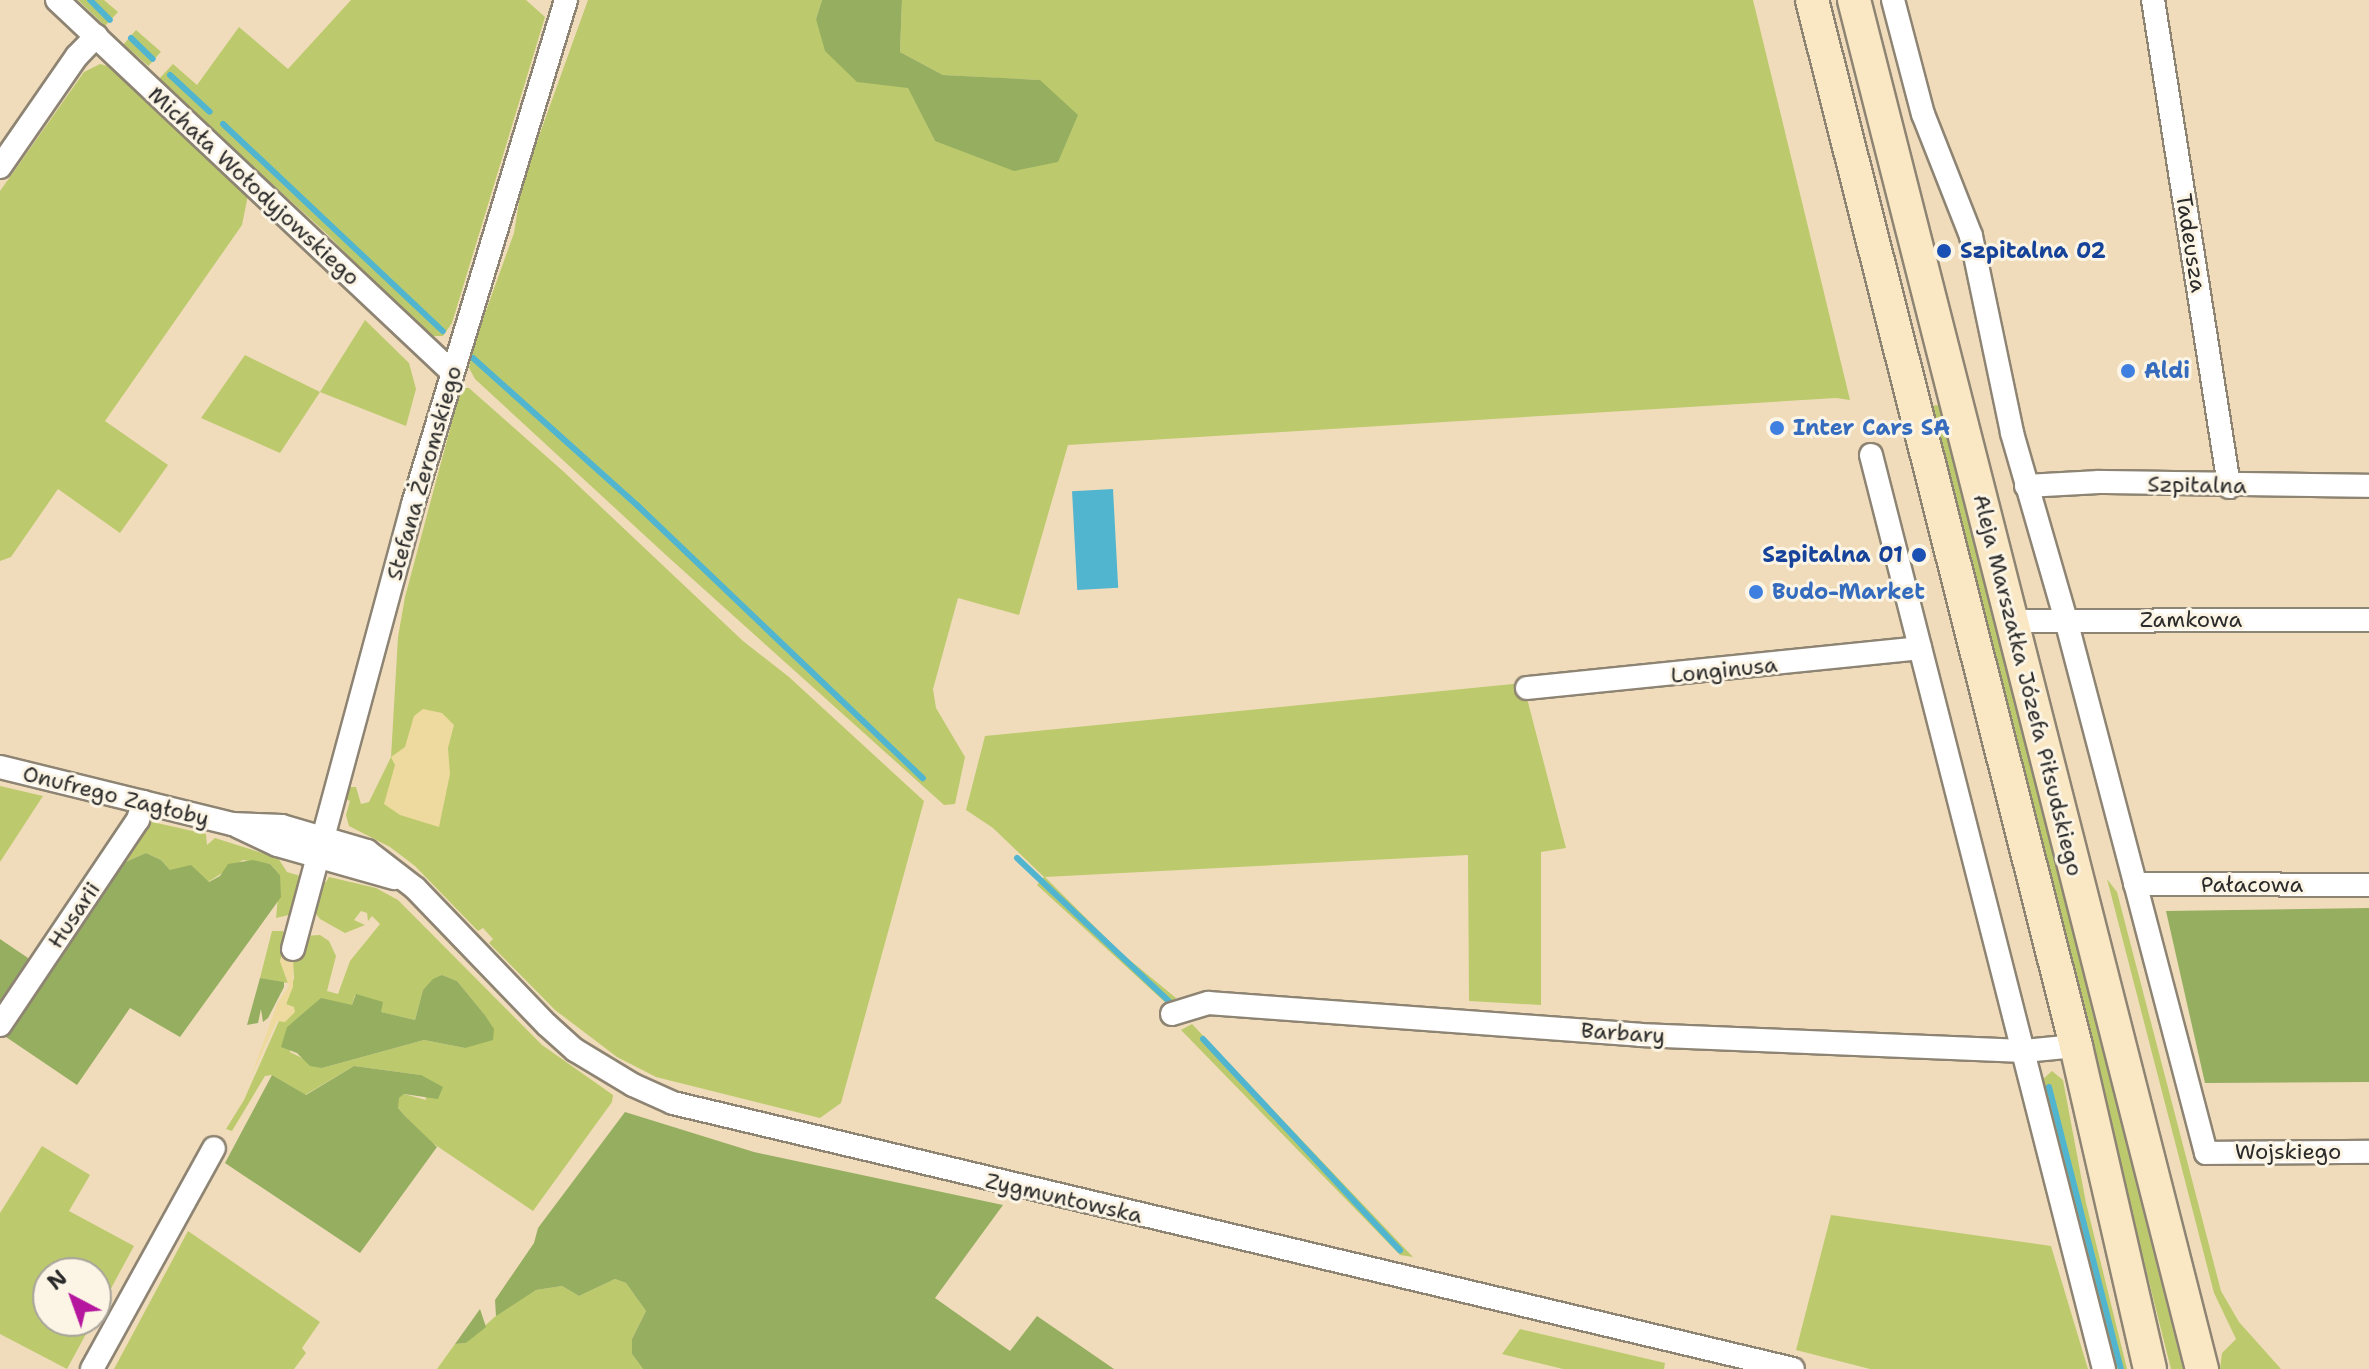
<!DOCTYPE html>
<meta charset="utf-8">
<style>
body{margin:0}
#map{position:relative;width:2369px;height:1369px;overflow:hidden;background:#f0dcbb;font-family:"Shantell Sans",sans-serif}
div>[style]{position:absolute}
[style*='--x']{left:calc(var(--x)*1px);top:calc(var(--y)*1px);width:calc(var(--w)*1px);rotate:calc(var(--a)*1deg)}
.green>*{inset:0;background:#bcca6d;transform-origin:0 0}
.forest>*{inset:0;background:#95ae60}
.sand>*{inset:0;background:#eeda9e}
.water>*{inset:0;background:#51b5d0;transform-origin:0 0}
.stream>*{height:6px;margin:-3px;padding:0 3px;transform-origin:3px;border-radius:3px;background:#51b5d0}
.roads{filter:drop-shadow(2px 0 #8e8473) drop-shadow(-2px 0 #8e8473) drop-shadow(0 2px #8e8473) drop-shadow(0 -2px #8e8473)}
.minor>*{height:22px;margin:-11px;padding:0 11px;transform-origin:11px;border-radius:11px;background:#fff}
.secondary>*{height:32px;margin:-16px;padding:0 16px;transform-origin:16px;border-radius:16px;background:#fae7c3}
.dots>*{width:22px;height:22px;translate:-50% -50%;box-sizing:border-box;border:4px solid #fcf5e5;border-radius:50%}
span{translate:-50% -50%;white-space:nowrap;text-align:center;line-height:1.15;-webkit-text-stroke:6px #fcf5e5;paint-order:stroke}
.street-label{font-size:22px;color:#2b2b2b}
.transit-label{font-size:22px;color:#164399;font-weight:700}
.left{translate:0 -50%;text-align:left}
.right{translate:-100% -50%;text-align:right}
.shop-label{font-size:22px;color:#366cbe;font-weight:700}
.north{position:absolute;left:32px;top:1257px;width:80px;height:80px;box-sizing:border-box;background:#fcf5e5;border:2px solid #a8a49b;border-radius:50%;rotate:319deg;font-size:22px;font-weight:700;line-height:32px;text-align:center;color:#2b2b2b}
.north::after{content:'';display:block;margin:auto;width:28px;height:36px;background:#b5179e;clip-path:polygon(50% 0,100% 100%,50% 72%,0 100%)}
</style>
<div id="map">
<div class="green">
<i style="clip-path:polygon(78px 0,104px 0,118px 12px,105px 26px)"></i>
<i style="clip-path:polygon(351px 0,526px 0,545px 17px,452px 323px,443px 336px,433px 336px,420px 329px,327px 234px,158px 80px,173px 64px,197px 85px,239px 27px,288px 69px)"></i>
<i style="clip-path:polygon(588px 0,822px 0,816px 19px,908px 87px,935px 141px,1039px 80px,943px 75px,900px 52px,902px 0,1753px 0,1850px 400px,1836px 398px,1068px 445px,1019px 615px,958px 598px,933px 689px,936px 708px,965px 757px,955px 804px,944px 805px,667px 556px,475px 379px,469px 368px,473px 347px,514px 233px,522px 183px)"></i>
<i style="left:136px;top:30px;width:33px;height:19px;rotate:41deg"></i>
<i style="clip-path:polygon(100px 64px,118px 69px,248px 195px,242px 225px,105px 421px,168px 465px,120px 533px,58px 489px,11px 557px,0 561px,0 191px,84px 72px)"></i>
<i style="clip-path:polygon(365px 320px,409px 363px,416px 389px,406px 426px,320px 392px,280px 453px,201px 418px,245px 355px,320px 392px)"></i>
<i style="clip-path:polygon(461px 388px,469px 388px,564px 472px,743px 641px,789px 677px,924px 801px,841px 1103px,820px 1118px,656px 1077px,617px 1057px,555px 1010px,489px 943px,493px 939px,483px 928px,478px 931px,415px 866px,390px 847px,349px 826px,346px 815px,350px 801px,343px 798px,346px 787px,356px 787px,361px 804px,369px 802px,391px 757px,398px 637px,405px 597px)"></i>
<i style="clip-path:polygon(1939px 405px,2183px 1369px,2171px 1369px,2049px 886px,1928px 406px)"></i>
<i style="clip-path:polygon(1523px 683px,1566px 848px,1541px 852px,1541px 1005px,1469px 1001px,1468px 855px,1045px 877px,1120px 952px,1176px 998px,1169px 1006px,1037px 885px,1044px 877px,993px 828px,966px 810px,985px 736px)"></i>
<i style="clip-path:polygon(0 786px,43px 796px,0 862px)"></i>
<i style="clip-path:polygon(148px 821px,206px 834px,207px 845px,215px 838px,278px 858px,287px 872px,304px 877px,293px 914px,276px 918px,280px 875px,270px 864px,243px 860px,208px 882px,170px 870px,161px 860px,146px 853px,123px 863px)"></i>
<i style="clip-path:polygon(evenodd,329px 877px,376px 888px,398px 900px,542px 1045px,613px 1095px,612px 1102px,533px 1211px,431px 1142px,405px 1116px,398px 1108px,398px 1098px,404px 1094px,426px 1100px,421px 1075px,354px 1066px,305px 1095px,272px 1075px,265px 1076px,232px 1131px,226px 1129px,244px 1100px,286px 1005px,294px 978px,293px 961px,283px 952px,280px 961px,288px 983px,260px 978px,272px 931px,283px 931px,286px 937px,320px 935px,329px 941px,336px 956px,327px 991px,338px 994px,350px 961px,380px 924px,372px 916px,368px 921px,367px 913px,361px 911px,354px 920px,365px 925px,345px 933px,320px 919px,313px 910px,320px 881px,326px 882px,329px 877px,442px 975px,457px 981px,484px 1014px,465px 1048px,424px 1040px,322px 1068px,290px 1052px,287px 1027px,301px 1016px,352px 1005px,355px 995px,380px 1012px,415px 1020px,423px 990px,442px 975px)"></i>
<i style="clip-path:polygon(2107px 879px,2117px 892px,2221px 1291px,2239px 1322px,2281px 1369px,2220px 1369px,2222px 1353px,2236px 1339px,2214px 1293px)"></i>
<i style="clip-path:polygon(1192px 1024px,1298px 1136px,1413px 1257px,1400px 1255px,1181px 1030px)"></i>
<i style="clip-path:polygon(2052px 1071px,2063px 1080px,2086px 1203px,2127px 1369px,2114px 1369px,2042px 1080px)"></i>
<i style="clip-path:polygon(42px 1146px,90px 1175px,69px 1211px,134px 1246px,96px 1316px,96px 1273px,48px 1273px,48px 1321px,93px 1321px,67px 1369px,0 1334px,0 1213px)"></i>
<i style="clip-path:polygon(1831px 1215px,2051px 1246px,2088px 1369px,1870px 1369px,1796px 1350px)"></i>
<i style="clip-path:polygon(188px 1231px,320px 1322px,302px 1348px,306px 1353px,294px 1369px,114px 1369px)"></i>
<i style="clip-path:polygon(615px 1279px,626px 1283px,646px 1311px,632px 1339px,632px 1354px,643px 1369px,437px 1369px,455px 1344px,466px 1343px,500px 1312px,536px 1290px,562px 1286px,579px 1296px)"></i>
<i style="clip-path:polygon(1520px 1329px,1665px 1363px,1664px 1369px,1563px 1369px,1502px 1354px)"></i>
</div>
<div class="forest">
<i style="clip-path:polygon(822px 0,902px 0,900px 52px,943px 75px,1040px 80px,1078px 115px,1058px 162px,1014px 171px,935px 141px,908px 88px,857px 82px,825px 51px,816px 19px)"></i>
<i style="clip-path:polygon(146px 853px,161px 860px,170px 870px,191px 865px,209px 882px,220px 876px,228px 864px,253px 860px,270px 864px,280px 875px,281px 897px,180px 1037px,130px 1008px,77px 1085px,6px 1037px,123px 863px)"></i>
<i style="clip-path:polygon(2369px 908px,2369px 1082px,2205px 1083px,2166px 911px)"></i>
<i style="clip-path:polygon(0 939px,31px 960px,0 1006px)"></i>
<i style="clip-path:polygon(442px 975px,457px 981px,484px 1014px,494px 1029px,493px 1040px,465px 1048px,424px 1040px,322px 1068px,310px 1066px,297px 1053px,281px 1047px,287px 1027px,321px 998px,352px 1005px,356px 994px,383px 1002px,381px 1012px,415px 1020px,423px 990px,433px 979px)"></i>
<i style="clip-path:polygon(260px 978px,284px 982px,284px 987px,268px 1018px,263px 1022px,261px 1009px,258px 1023px,247px 1025px)"></i>
<i style="clip-path:polygon(354px 1066px,421px 1075px,443px 1087px,438px 1099px,404px 1094px,399px 1098px,398px 1108px,405px 1116px,437px 1147px,360px 1253px,225px 1163px,272px 1075px,306px 1095px)"></i>
<i style="clip-path:polygon(625px 1112px,754px 1152px,1003px 1205px,935px 1298px,1010px 1351px,1037px 1316px,1114px 1369px,643px 1369px,632px 1354px,632px 1339px,646px 1311px,626px 1283px,615px 1279px,579px 1296px,562px 1286px,536px 1290px,496px 1316px,495px 1300px,534px 1243px,538px 1228px)"></i>
<i style="clip-path:polygon(480px 1309px,486px 1327px,466px 1343px,455px 1344px)"></i>
</div>
<div class="sand">
<i style="clip-path:polygon(423px 709px,442px 713px,454px 725px,448px 748px,450px 774px,439px 827px,400px 815px,384px 804px,395px 765px,391px 757px,405px 747px,414px 716px)"></i>
<i style="clip-path:polygon(283px 952px,293px 961px,293px 987px,286px 1004px,294px 1007px,295px 1012px,285px 1022px,277px 1021px,251px 1077px,277px 1004px,289px 986px,280px 961px)"></i>
</div>
<div class="water">
<i style="left:1113px;top:489px;width:99px;height:41px;rotate:87deg"></i>
</div>
<div class="stream">
<i style="--x:90;--y:0;--w:28;--a:45"></i>
<i style="--x:131;--y:38;--w:30;--a:44"></i>
<i style="--x:170;--y:75;--w:54;--a:42.8"></i>
<i style="--x:223;--y:124;--w:302;--a:43.3"></i>
<i style="--x:473;--y:358;--w:222;--a:41.9"></i>
<i style="--x:638;--y:506;--w:394;--a:43.7"></i>
<i style="--x:1017;--y:858;--w:212;--a:43.3"></i>
<i style="--x:1203;--y:1039;--w:289;--a:47"></i>
<i style="--x:2049;--y:1087;--w:291;--a:75.7"></i>
</div>
<div class="roads">
<div class="minor">
<i style="--x:57;--y:0;--w:541;--a:43.28"></i>
<i style="--x:1893;--y:0;--w:118;--a:75.3"></i>
<i style="--x:1923;--y:114;--w:131;--a:68.5"></i>
<i style="--x:1971;--y:236;--w:201;--a:78.2"></i>
<i style="--x:2012;--y:433;--w:195;--a:73.9"></i>
<i style="--x:2066;--y:620;--w:551;--a:75.28"></i>
<i style="--x:2206;--y:1153;--w:163;--a:-0.4"></i>
<i style="--x:2153;--y:0;--w:493;--a:81.1"></i>
<i style="--x:0;--y:167;--w:135;--a:-55.3"></i>
<i style="--x:77;--y:56;--w:28;--a:-46"></i>
<i style="--x:1871;--y:455;--w:943;--a:75.7"></i>
<i style="--x:2026;--y:486;--w:73;--a:-3.1"></i>
<i style="--x:2099;--y:482;--w:270;--a:0.8"></i>
<i style="--x:2012;--y:621;--w:357;--a:-0.2"></i>
<i style="--x:1527;--y:688;--w:395;--a:-5.8"></i>
<i style="--x:0;--y:767;--w:239;--a:13.8"></i>
<i style="--x:232;--y:824;--w:50;--a:2.3"></i>
<i style="--x:282;--y:826;--w:89;--a:16.4"></i>
<i style="--x:367;--y:851;--w:61;--a:37.6"></i>
<i style="--x:415;--y:888;--w:190;--a:46.1"></i>
<i style="--x:547;--y:1025;--w:38;--a:42"></i>
<i style="--x:575;--y:1050;--w:68;--a:31.1"></i>
<i style="--x:633;--y:1085;--w:44;--a:24.2"></i>
<i style="--x:673;--y:1103;--w:1151;--a:13.36"></i>
<i style="--x:237;--y:826;--w:44;--a:25.4"></i>
<i style="--x:277;--y:845;--w:122;--a:15.8"></i>
<i style="--x:2135;--y:884;--w:234;--a:0.2"></i>
<i style="--x:293;--y:949;--w:461;--a:-74.9"></i>
<i style="--x:413;--y:504;--w:527;--a:-73.11"></i>
<i style="--x:1172;--y:1014;--w:38;--a:-17"></i>
<i style="--x:1208;--y:1003;--w:433;--a:4.2"></i>
<i style="--x:1640;--y:1035;--w:384;--a:2.4"></i>
<i style="--x:2024;--y:1051;--w:52;--a:-5.5"></i>
<i style="--x:0;--y:1025;--w:247;--a:-56.1"></i>
<i style="--x:138;--y:820;--w:19;--a:-74"></i>
<i style="--x:92;--y:1369;--w:252;--a:-61.1"></i>
</div>
<div class="secondary">
<i style="--x:1812;--y:0;--w:1079;--a:75.83"></i>
<i style="--x:2076;--y:1046;--w:331;--a:77.1"></i>
<i style="--x:1854;--y:0;--w:1413;--a:75.74"></i>
</div>
</div>
<div class="dots">
<i style="left:1944px;top:251px;background:#1a4fb4"></i>
<i style="left:2128px;top:371px;background:#3f7fe0"></i>
<i style="left:1777px;top:428px;background:#3f7fe0"></i>
<i style="left:1919px;top:555px;background:#1a4fb4"></i>
<i style="left:1756px;top:592px;background:#3f7fe0"></i>
</div>
<div class="street-label">
<span style="left:254px;top:186px;rotate:43deg">Michała Wołodyjowskiego</span>
<span style="left:2191px;top:243px;rotate:81deg">Tadeusza</span>
<span style="left:424px;top:473px;rotate:-74deg">Stefana Żeromskiego</span>
<span style="left:2197px;top:485px;rotate:1deg">Szpitalna</span>
<span style="left:2191px;top:620px">Zamkowa</span>
<span style="left:1724px;top:670px;rotate:-6deg">Longinusa</span>
<span style="left:2028px;top:685px;rotate:76deg">Aleja Marszałka Józefa Piłsudskiego</span>
<span style="left:116px;top:796px;rotate:14deg">Onufrego Zagłoby</span>
<span style="left:2252px;top:885px">Pałacowa</span>
<span style="left:74px;top:915px;rotate:-56deg">Husarii</span>
<span style="left:1623px;top:1033px;rotate:4deg">Barbary</span>
<span style="left:2288px;top:1152px">Wojskiego</span>
<span style="left:1064px;top:1198px;rotate:13deg">Zygmuntowska</span>
</div>
<div class="transit-label">
<span class="left" style="left:1960px;top:251px">Szpitalna 02</span>
<span class="right" style="left:1903px;top:555px">Szpitalna 01</span>
</div>
<div class="shop-label">
<span class="left" style="left:2144px;top:371px">Aldi</span>
<span class="left" style="left:1793px;top:428px">Inter Cars SA</span>
<span class="left" style="left:1772px;top:592px">Budo-Market</span>
</div>
<div class="north">N</div>
</div>
